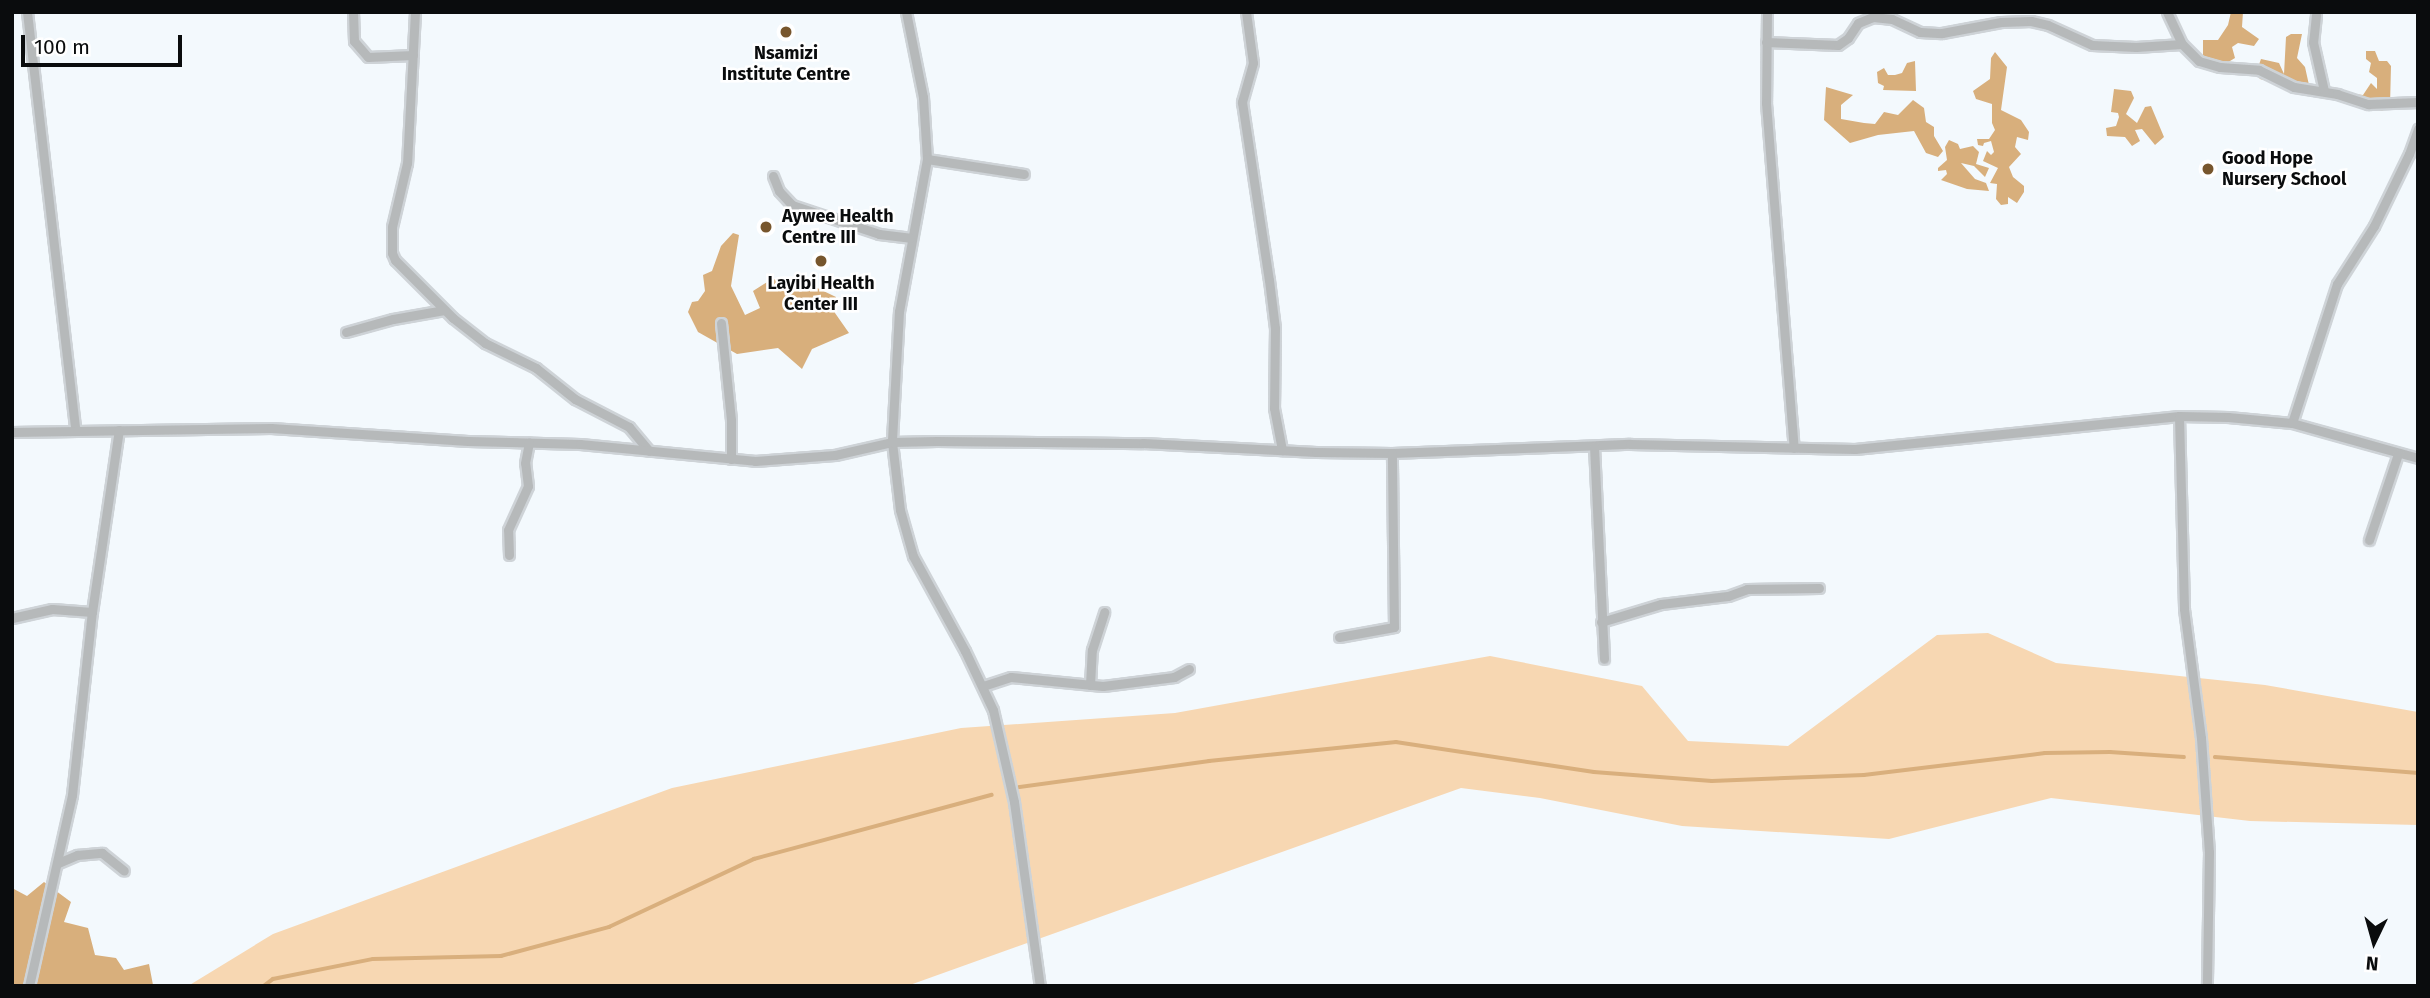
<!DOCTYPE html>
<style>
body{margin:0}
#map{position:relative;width:2430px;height:998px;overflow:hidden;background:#f3f9fd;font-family:"Fira Sans",sans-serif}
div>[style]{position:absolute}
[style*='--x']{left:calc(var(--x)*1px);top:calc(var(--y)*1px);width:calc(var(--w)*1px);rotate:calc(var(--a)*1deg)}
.green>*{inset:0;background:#f7d7b2}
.forest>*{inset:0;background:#d8af7c}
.stream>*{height:3.5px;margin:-1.75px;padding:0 1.75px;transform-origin:1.75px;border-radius:1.75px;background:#d9af7d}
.roads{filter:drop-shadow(2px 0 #ced3d7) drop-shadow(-2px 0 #ced3d7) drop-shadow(0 2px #ced3d7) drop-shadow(0 -2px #ced3d7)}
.street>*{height:9px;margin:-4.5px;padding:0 4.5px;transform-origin:4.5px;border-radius:4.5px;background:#b6b9ba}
.dots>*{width:19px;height:19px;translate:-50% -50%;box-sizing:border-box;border:4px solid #fff;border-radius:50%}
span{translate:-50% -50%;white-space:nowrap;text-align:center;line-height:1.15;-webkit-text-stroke:5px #fff;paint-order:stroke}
.poi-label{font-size:18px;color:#0a0c0d;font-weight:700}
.left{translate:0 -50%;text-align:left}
.frame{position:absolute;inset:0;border:14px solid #0a0c0d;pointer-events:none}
.north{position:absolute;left:2339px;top:907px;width:70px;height:70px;-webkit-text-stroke:5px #fff;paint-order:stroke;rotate:185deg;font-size:19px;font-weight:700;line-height:28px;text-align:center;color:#0a0c0d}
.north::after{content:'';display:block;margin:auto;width:24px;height:32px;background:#0a0c0d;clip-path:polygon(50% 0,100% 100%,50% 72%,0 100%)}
.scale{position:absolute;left:21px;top:35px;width:161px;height:32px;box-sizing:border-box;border:4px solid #0a0c0d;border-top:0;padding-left:9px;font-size:21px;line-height:24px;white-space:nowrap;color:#0a0c0d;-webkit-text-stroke:5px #fff;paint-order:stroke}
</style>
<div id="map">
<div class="green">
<i style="clip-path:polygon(1988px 633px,2056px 663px,2265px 685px,2418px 712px,2418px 825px,2250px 821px,2051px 798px,1889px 839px,1682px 826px,1540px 798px,1461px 788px,907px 986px,188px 986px,273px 934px,672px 788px,961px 728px,1175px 713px,1490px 656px,1642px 686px,1688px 741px,1788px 746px,1937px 635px)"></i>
</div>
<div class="forest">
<i style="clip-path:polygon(2231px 12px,2243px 12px,2242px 27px,2259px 39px,2254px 46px,2238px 43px,2232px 47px,2235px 58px,2220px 67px,2203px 60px,2203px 40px,2218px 40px,2228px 25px)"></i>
<i style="clip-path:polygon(2291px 34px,2302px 34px,2297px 58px,2305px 67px,2309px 85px,2295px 89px,2287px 78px,2282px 78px,2278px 84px,2260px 79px,2256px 73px,2261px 59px,2279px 63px,2284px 74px,2286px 37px)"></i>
<i style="clip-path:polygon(2366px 51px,2375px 51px,2379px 61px,2387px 61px,2391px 66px,2390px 106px,2382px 111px,2348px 104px,2346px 93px,2363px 95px,2371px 83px,2377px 89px,2377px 78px,2369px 72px,2371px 63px,2366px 59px)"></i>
<i style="clip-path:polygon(1995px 52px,2007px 67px,2001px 110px,2021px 120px,2029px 132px,2028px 140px,2017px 137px,2015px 147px,2021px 154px,2009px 167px,2013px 177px,2024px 186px,2024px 192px,2017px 203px,2008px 197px,2008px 204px,2001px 205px,1996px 199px,1997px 184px,1990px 183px,1998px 168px,1983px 161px,1987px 151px,1991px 155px,1994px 152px,1991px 141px,1984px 143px,1983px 146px,1978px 145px,1977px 139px,1989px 139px,1995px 130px,1992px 123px,1992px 104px,1976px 99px,1973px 91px,1990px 79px,1991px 58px)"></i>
<i style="clip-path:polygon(1915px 61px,1916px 91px,1883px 90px,1884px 86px,1878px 83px,1877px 72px,1884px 68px,1888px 75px,1895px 75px,1902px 73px,1907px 63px)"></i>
<i style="clip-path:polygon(1826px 87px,1853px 95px,1841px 105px,1841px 119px,1864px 123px,1875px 124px,1884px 112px,1898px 115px,1913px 100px,1924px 108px,1926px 122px,1934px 127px,1934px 136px,1943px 151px,1938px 157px,1926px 153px,1914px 131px,1878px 135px,1850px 143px,1824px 120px)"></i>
<i style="clip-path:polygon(2114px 89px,2131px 91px,2134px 98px,2126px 114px,2137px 123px,2145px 107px,2151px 106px,2164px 137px,2155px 145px,2142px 129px,2135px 130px,2140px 141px,2132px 146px,2125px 137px,2107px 136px,2106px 128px,2116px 126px,2119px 117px,2118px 113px,2111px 112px)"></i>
<i style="clip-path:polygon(1949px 140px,1958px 144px,1960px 149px,1973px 146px,1979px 152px,1976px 164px,1989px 168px,1985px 177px,1974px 166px,1961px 163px,1975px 179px,1986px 183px,1989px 191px,1967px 189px,1941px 180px,1947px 174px,1946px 170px,1938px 171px,1938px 168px,1947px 160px,1945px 147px)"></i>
<i style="clip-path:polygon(733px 233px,739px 235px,731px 286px,745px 315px,760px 308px,753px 291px,772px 279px,813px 286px,836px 297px,835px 313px,849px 333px,812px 349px,802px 369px,778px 348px,737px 354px,698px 332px,688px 312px,692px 302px,698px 301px,705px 291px,703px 275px,712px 271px,721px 246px)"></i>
<i style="clip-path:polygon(44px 882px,71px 902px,64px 922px,88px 928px,95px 955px,116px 958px,124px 970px,149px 964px,153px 985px,12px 986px,12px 888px,27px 896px)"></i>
</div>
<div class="stream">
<i style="--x:2215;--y:757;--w:204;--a:4.5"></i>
<i style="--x:1013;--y:788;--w:198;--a:-7.8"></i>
<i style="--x:1209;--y:761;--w:188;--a:-5.8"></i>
<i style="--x:1396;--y:742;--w:200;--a:8.6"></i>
<i style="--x:1594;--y:772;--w:118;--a:4.4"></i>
<i style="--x:1712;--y:781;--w:152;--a:-2.3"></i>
<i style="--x:1864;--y:775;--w:182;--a:-6.9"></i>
<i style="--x:2045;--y:753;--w:65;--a:-0.9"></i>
<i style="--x:2110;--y:752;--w:74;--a:3.9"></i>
<i style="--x:264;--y:986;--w:11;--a:-38"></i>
<i style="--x:273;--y:979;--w:102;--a:-11.3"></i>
<i style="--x:373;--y:959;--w:128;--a:-1.3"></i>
<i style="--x:501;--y:956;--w:112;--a:-15"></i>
<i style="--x:609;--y:927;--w:160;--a:-25.1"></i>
<i style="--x:754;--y:859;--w:246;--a:-15.1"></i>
</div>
<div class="roads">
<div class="street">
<i style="--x:27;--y:12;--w:421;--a:83.4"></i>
<i style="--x:353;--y:12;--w:29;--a:88"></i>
<i style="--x:354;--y:41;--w:21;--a:49"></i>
<i style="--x:368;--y:57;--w:45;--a:-2.5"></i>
<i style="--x:415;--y:12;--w:151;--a:93"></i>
<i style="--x:407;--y:163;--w:66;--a:103.2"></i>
<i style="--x:392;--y:227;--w:26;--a:90"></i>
<i style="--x:392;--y:253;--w:8;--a:67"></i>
<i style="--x:395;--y:260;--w:82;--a:45"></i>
<i style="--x:453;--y:318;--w:41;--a:38"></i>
<i style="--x:485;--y:343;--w:57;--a:26.1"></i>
<i style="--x:536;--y:368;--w:50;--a:38.5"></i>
<i style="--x:575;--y:399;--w:61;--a:27.4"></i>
<i style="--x:629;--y:427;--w:31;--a:50"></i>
<i style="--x:906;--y:12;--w:87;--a:78.7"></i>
<i style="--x:923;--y:97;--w:62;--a:86.3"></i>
<i style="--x:927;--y:159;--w:155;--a:100.4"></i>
<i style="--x:899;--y:311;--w:131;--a:93.1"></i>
<i style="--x:892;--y:442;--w:68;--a:83.3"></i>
<i style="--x:900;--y:510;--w:48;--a:74.2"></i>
<i style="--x:913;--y:556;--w:108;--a:61.3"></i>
<i style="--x:965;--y:651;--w:65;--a:64.6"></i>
<i style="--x:993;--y:710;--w:94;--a:77.1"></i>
<i style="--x:1014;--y:802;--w:186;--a:82"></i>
<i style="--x:1246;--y:12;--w:51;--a:82.2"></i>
<i style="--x:1253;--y:63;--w:41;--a:105.8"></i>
<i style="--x:1242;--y:102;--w:180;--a:81.4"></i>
<i style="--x:1269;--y:280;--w:48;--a:82.9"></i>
<i style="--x:1275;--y:328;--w:80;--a:90.7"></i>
<i style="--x:1274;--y:408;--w:43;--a:79.2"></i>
<i style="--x:1767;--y:12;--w:91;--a:90.6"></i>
<i style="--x:1766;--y:103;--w:346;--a:85.4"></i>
<i style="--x:2167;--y:12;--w:35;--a:65"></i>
<i style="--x:2182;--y:44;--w:24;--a:45"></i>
<i style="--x:2199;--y:61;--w:22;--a:16"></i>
<i style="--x:2220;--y:67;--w:39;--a:4"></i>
<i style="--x:2259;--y:70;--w:39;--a:26"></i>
<i style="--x:2294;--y:87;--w:44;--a:9.2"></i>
<i style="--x:2337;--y:94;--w:33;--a:18"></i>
<i style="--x:2368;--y:104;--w:50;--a:-2.3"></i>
<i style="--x:2316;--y:15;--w:27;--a:96"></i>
<i style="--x:2313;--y:42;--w:50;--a:77.3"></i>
<i style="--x:1766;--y:42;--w:72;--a:2.4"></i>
<i style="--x:1838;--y:45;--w:12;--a:-35"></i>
<i style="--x:1848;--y:38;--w:18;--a:-56"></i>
<i style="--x:1858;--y:23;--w:16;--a:-22"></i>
<i style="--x:1873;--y:17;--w:19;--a:6"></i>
<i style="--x:1892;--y:19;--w:31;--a:25"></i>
<i style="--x:1920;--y:32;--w:22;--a:3"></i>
<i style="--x:1942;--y:33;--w:60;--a:-10.6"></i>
<i style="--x:2001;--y:22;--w:30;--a:-2"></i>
<i style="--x:2031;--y:21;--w:17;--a:13"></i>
<i style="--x:2048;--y:25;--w:48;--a:24.4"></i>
<i style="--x:2092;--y:45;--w:44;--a:2.6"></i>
<i style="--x:2136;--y:47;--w:46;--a:-3.7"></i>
<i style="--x:927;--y:159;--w:98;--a:8.8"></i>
<i style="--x:773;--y:176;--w:16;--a:68"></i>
<i style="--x:779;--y:191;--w:19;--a:47"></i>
<i style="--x:792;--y:205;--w:92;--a:18.4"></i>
<i style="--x:879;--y:234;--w:31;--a:7"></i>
<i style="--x:721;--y:323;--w:98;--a:84.1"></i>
<i style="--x:731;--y:420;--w:39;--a:90"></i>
<i style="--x:346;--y:332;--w:49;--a:-15.5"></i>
<i style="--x:393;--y:319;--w:52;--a:-10"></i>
<i style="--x:2179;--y:416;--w:193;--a:88.5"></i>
<i style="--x:2184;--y:609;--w:130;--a:82.5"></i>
<i style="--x:2201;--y:738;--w:114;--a:86"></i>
<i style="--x:2209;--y:852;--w:134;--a:90.9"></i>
<i style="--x:2292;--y:423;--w:146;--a:-72.1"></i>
<i style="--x:2337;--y:284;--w:69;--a:-57.5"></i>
<i style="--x:2374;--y:226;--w:80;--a:-64.1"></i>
<i style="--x:2409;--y:154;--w:27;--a:-70"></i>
<i style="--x:12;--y:432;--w:259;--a:-0.9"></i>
<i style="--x:271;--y:428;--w:197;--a:3.8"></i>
<i style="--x:468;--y:441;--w:112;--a:1.5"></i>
<i style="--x:580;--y:444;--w:176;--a:5.5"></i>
<i style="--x:755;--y:461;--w:80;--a:-4.3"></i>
<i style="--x:835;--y:455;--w:58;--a:-12.8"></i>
<i style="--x:892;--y:442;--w:45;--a:-1.3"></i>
<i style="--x:937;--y:441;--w:206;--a:0.6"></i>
<i style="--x:1143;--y:443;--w:173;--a:3"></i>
<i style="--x:1316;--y:452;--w:76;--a:0.8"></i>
<i style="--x:1392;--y:453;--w:238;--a:-2.2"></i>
<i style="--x:1630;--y:444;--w:225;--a:1.3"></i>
<i style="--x:1855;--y:449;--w:326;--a:-5.8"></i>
<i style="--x:2179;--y:416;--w:49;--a:1.2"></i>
<i style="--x:2228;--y:417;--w:64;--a:5.4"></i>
<i style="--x:2292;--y:423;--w:131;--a:15.5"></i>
<i style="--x:1594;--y:446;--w:213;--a:87.3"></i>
<i style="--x:2369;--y:540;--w:91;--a:-71.4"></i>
<i style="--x:509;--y:555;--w:25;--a:-92"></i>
<i style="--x:508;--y:530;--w:48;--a:-65.6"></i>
<i style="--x:528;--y:486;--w:23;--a:-97"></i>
<i style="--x:525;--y:463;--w:21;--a:-79"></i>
<i style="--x:12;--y:618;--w:41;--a:-12.7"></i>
<i style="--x:52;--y:609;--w:40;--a:4.3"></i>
<i style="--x:1601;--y:622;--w:63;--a:-16.7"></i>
<i style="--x:1661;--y:604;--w:67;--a:-6.8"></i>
<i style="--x:1728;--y:596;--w:20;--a:-20"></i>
<i style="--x:1747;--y:589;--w:72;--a:-0.8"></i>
<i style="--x:1339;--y:637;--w:56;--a:-10.3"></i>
<i style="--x:1394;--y:627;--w:174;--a:-90.7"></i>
<i style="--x:1090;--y:685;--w:35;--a:-87"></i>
<i style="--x:1092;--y:650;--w:40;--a:-72"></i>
<i style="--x:983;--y:686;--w:29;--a:-18"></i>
<i style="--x:1011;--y:677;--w:92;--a:5.6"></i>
<i style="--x:1103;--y:686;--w:72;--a:-7.2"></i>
<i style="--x:1174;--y:677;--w:17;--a:-28"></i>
<i style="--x:58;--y:863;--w:21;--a:-23"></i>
<i style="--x:77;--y:855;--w:25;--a:-5"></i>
<i style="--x:102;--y:853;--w:28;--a:39"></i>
<i style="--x:29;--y:986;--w:196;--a:-77.3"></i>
<i style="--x:72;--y:795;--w:184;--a:-83.8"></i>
<i style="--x:92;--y:612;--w:184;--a:-81.6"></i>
</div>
</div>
<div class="dots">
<i style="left:786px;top:32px;background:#77562d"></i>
<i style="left:2208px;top:169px;background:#77562d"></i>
<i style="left:766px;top:227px;background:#77562d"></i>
<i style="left:821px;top:261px;background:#77562d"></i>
</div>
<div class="poi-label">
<span style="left:786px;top:64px">Nsamizi<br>Institute Centre</span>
<span class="left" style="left:2222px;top:169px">Good Hope<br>Nursery School</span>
<span class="left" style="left:782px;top:227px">Aywee Health<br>Centre III</span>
<span style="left:821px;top:294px">Layibi Health<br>Center III</span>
</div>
<div class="frame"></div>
<div class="north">N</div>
<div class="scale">100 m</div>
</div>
